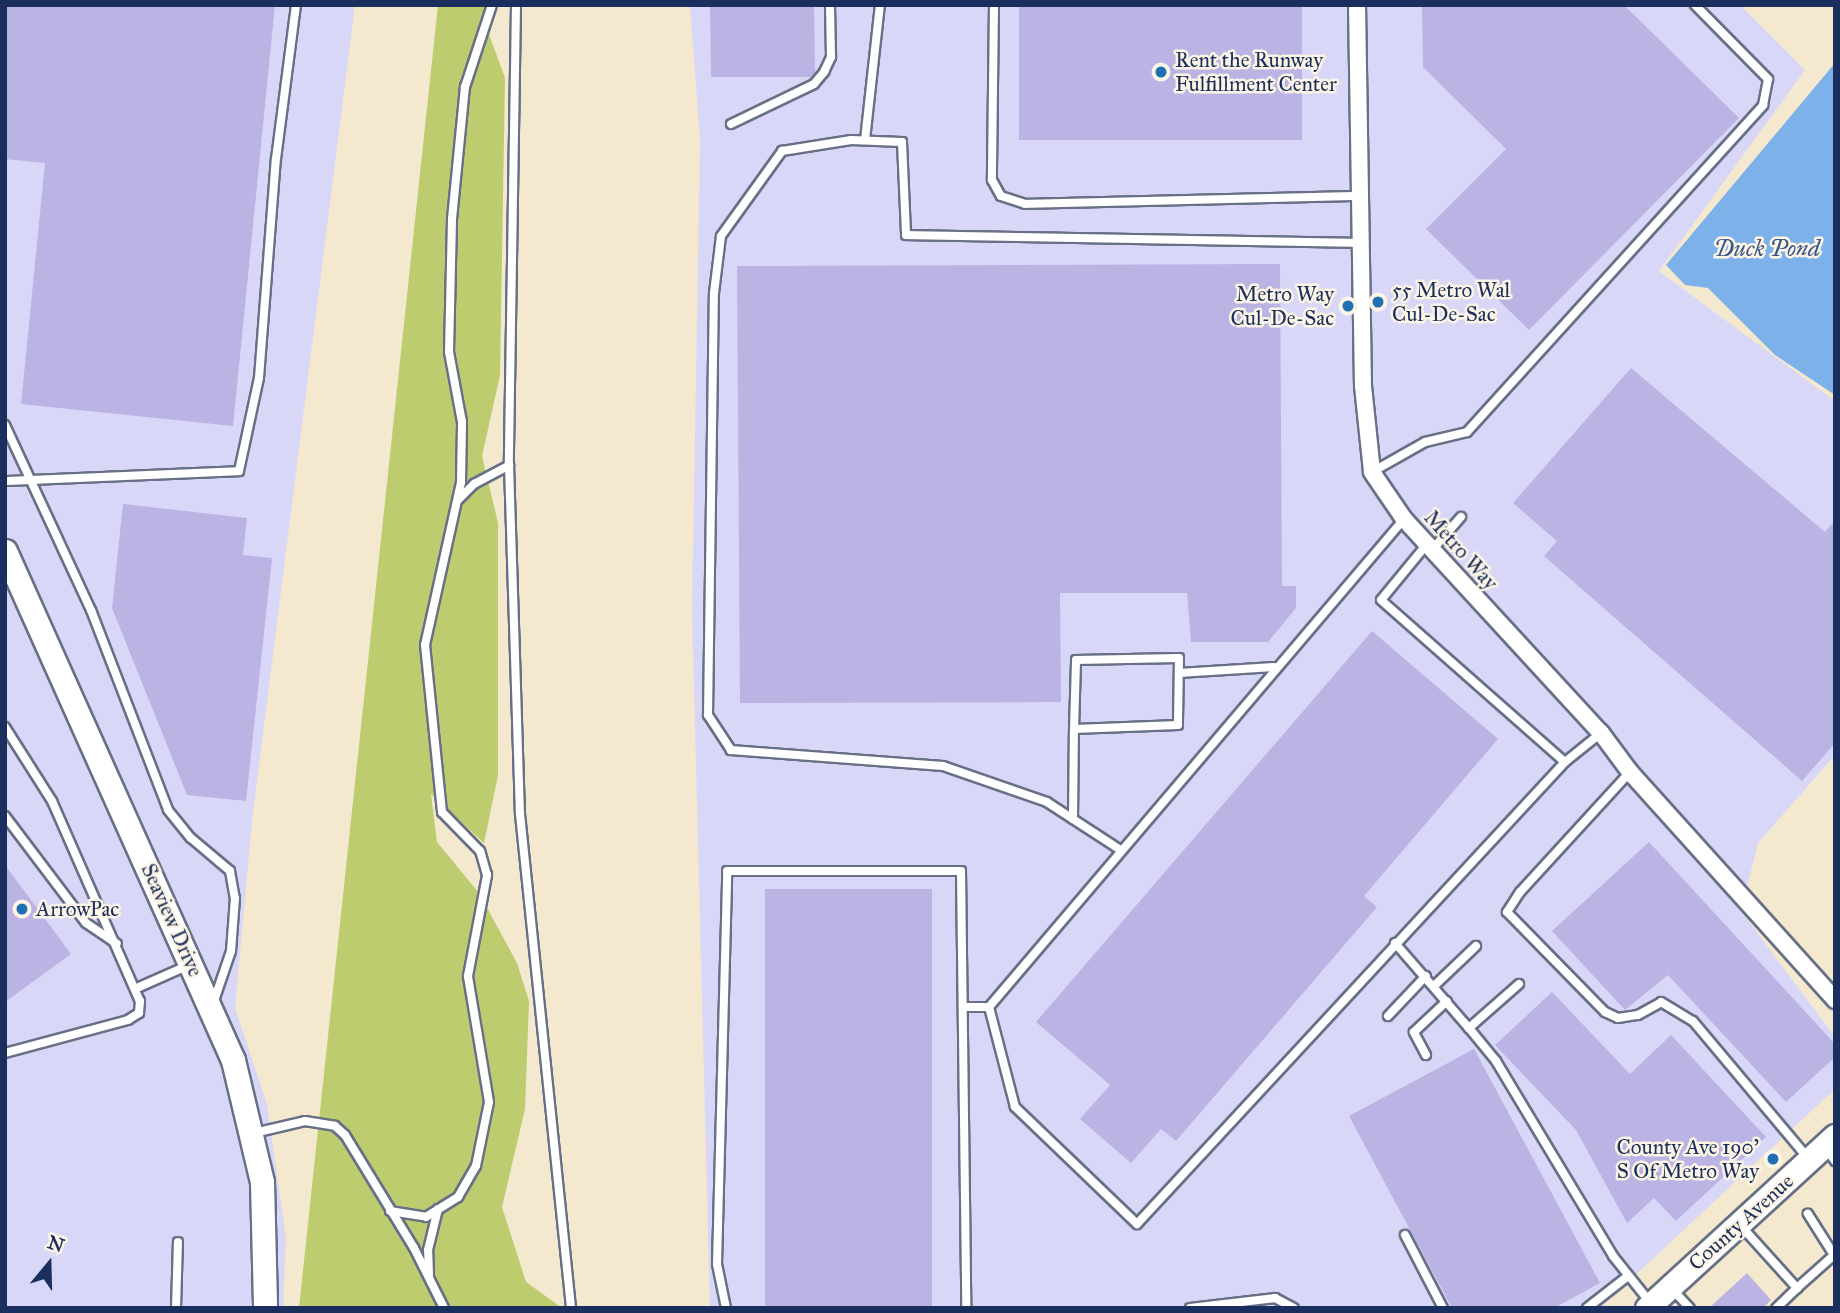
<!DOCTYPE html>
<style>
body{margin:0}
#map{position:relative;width:1840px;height:1313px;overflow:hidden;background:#f4e8ce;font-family:"IM FELL Great Primer",serif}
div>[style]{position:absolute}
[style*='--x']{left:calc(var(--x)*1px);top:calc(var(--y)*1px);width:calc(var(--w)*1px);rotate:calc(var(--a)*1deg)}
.built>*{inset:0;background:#d9d7f7}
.green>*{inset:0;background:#bccc6f}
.water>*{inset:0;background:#7db1ea}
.building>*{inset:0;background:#bbb3e4;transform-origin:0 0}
.roads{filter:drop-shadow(2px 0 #677085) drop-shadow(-2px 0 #677085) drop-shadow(0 2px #677085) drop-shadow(0 -2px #677085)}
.lane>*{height:8px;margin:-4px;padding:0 4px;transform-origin:4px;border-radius:4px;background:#fff}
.street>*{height:16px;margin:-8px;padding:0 8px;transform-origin:8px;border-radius:8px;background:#fff}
.secondary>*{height:23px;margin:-11.5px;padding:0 11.5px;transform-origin:11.5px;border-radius:11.5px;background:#fff}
.dots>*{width:19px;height:19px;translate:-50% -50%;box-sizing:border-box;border:4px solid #fcf5e5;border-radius:50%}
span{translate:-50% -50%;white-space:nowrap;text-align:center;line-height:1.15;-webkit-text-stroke:5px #fcf5e5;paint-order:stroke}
.poi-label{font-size:21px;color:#1b2f5e}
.left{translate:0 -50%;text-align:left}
.right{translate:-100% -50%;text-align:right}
.street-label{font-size:21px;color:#1b2f5e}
.water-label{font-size:23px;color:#385688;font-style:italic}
.frame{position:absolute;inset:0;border:7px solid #1b2f5e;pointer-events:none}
.north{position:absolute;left:14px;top:1229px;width:70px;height:70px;-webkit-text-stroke:5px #fcf5e5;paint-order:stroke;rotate:19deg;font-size:19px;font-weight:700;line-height:28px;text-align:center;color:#1b2f5e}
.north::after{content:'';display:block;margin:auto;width:24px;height:32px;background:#1b2f5e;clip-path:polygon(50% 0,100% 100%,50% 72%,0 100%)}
</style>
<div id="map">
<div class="built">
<i style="clip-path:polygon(5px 5px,355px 5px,252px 821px,235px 1008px,267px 1104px,286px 1238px,283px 1308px,5px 1308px)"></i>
<i style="clip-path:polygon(690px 5px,1740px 5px,1805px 70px,1659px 271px,1835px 401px,1835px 755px,1758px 843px,1741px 911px,1835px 1037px,1835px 1089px,1600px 1308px,710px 1308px,692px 612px,700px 141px)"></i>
</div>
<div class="green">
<i style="clip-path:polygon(438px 5px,489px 5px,486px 26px,505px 78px,500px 375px,482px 456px,498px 523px,498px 775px,484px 843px,431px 794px,437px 842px,479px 893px,517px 963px,529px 1001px,525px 1109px,502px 1207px,526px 1282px,562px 1308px,299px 1308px)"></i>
</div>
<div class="water">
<i style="clip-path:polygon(1835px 63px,1835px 395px,1775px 355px,1708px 288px,1685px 285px,1666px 265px)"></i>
</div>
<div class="building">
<i style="clip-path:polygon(5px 5px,275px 5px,233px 426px,21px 404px,45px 163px,5px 159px)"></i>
<i style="clip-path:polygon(710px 5px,814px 5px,815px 73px,811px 77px,711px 77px)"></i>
<i style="left:1019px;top:5px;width:283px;height:135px"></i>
<i style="clip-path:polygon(1422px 5px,1624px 5px,1739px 118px,1529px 330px,1426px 229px,1506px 149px,1423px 67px)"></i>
<i style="clip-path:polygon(1280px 264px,1282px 586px,1296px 586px,1296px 608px,1268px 642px,1191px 642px,1187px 593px,1060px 593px,1061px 702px,740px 703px,737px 266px)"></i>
<i style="clip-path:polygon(1631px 368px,1825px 532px,1835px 521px,1835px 743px,1802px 781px,1544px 556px,1557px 541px,1513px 503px)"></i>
<i style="clip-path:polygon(123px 504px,247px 518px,243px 555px,272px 558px,246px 801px,187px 795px,112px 608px)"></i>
<i style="clip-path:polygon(1372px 631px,1498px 739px,1364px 896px,1377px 907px,1176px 1141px,1161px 1129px,1131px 1163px,1080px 1119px,1110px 1085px,1036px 1022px)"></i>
<i style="clip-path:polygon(1649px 842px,1835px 1044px,1835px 1057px,1786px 1102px,1668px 975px,1625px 1010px,1552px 931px)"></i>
<i style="clip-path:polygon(5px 865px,71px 954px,5px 1002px)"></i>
<i style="left:765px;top:889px;width:167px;height:419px"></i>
<i style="clip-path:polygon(1552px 992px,1630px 1074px,1671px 1035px,1766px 1137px,1676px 1221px,1654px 1198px,1627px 1223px,1576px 1130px,1495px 1045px)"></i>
<i style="clip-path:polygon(1474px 1049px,1600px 1283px,1554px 1308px,1452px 1308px,1349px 1116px)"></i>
<i style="clip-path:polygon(1747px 1273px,1771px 1300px,1763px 1308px,1709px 1308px)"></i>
</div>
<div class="roads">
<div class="lane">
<i style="--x:516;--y:5;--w:460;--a:90.9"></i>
<i style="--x:509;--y:465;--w:349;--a:88.2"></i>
<i style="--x:520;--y:814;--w:497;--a:84.1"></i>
<i style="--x:994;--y:5;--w:175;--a:90.7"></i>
<i style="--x:992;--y:180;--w:18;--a:61"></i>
<i style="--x:1001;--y:196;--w:25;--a:18"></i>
<i style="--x:1025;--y:204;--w:335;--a:-1.4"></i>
<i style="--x:731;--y:124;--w:92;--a:-25.7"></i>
<i style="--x:814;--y:84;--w:16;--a:-50"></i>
<i style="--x:824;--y:72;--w:17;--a:-65"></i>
<i style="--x:831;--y:57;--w:52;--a:-91.1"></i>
<i style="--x:865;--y:140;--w:136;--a:-83.7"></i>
<i style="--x:5;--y:425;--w:204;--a:65.1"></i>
<i style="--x:91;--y:610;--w:214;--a:68.9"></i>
<i style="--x:168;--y:810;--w:36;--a:51"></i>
<i style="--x:191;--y:838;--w:51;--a:40.2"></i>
<i style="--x:230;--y:871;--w:27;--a:80"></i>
<i style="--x:235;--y:898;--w:53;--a:94.3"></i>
<i style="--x:231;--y:951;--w:56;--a:108.8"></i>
<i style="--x:1372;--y:472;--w:61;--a:-29.5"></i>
<i style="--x:1425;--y:442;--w:43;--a:-13.4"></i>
<i style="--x:1467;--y:432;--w:441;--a:-47.8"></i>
<i style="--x:1763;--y:105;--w:26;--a:-79"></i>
<i style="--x:1768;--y:79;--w:104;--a:-134.6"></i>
<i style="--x:5;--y:481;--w:234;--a:-2.4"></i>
<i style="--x:239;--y:471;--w:95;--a:-77.9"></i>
<i style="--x:259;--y:378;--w:220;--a:-85.6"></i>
<i style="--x:276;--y:159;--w:155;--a:-82.6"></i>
<i style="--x:458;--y:500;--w:23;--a:-45"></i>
<i style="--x:474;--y:484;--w:40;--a:-28"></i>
<i style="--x:1404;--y:519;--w:641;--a:130.38"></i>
<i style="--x:989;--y:1007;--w:103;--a:75.4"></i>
<i style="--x:1015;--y:1107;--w:169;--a:43.8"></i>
<i style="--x:1137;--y:1224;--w:630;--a:-47.19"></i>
<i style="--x:1427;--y:544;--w:72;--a:129.4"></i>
<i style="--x:1381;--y:600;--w:245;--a:41.4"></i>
<i style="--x:1565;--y:762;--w:46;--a:-38.9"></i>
<i style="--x:1432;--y:550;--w:44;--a:-48.7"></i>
<i style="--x:1179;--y:673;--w:95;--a:-3.6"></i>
<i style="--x:5;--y:727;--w:88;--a:57.6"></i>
<i style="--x:52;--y:801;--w:219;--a:66.3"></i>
<i style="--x:140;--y:1001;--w:12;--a:95"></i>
<i style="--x:139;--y:1013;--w:13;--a:148"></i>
<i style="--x:128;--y:1020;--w:127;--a:165"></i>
<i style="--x:1630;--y:772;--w:163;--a:132.5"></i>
<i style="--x:1520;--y:892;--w:24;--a:123"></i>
<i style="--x:1507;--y:912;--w:140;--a:45.6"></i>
<i style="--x:1605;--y:1012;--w:14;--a:25"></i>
<i style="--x:1618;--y:1018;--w:20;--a:-9"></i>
<i style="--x:1638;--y:1015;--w:26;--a:-29"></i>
<i style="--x:1661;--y:1002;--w:37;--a:31"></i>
<i style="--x:1693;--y:1021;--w:177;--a:50"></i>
<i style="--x:5;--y:816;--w:134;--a:52.9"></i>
<i style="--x:86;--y:923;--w:37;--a:34"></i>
<i style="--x:1073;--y:819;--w:90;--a:-89.4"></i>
<i style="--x:1074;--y:729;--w:69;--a:-88.3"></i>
<i style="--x:1076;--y:660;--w:103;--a:-1.1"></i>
<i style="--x:1179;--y:658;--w:67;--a:90.9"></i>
<i style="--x:1178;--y:725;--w:104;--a:177.8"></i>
<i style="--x:1119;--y:849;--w:86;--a:-146.9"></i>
<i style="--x:1047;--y:802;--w:110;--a:-160.9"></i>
<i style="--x:943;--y:766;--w:213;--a:-175.7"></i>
<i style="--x:731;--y:750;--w:42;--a:-123.3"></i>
<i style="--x:708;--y:715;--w:422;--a:-89.2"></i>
<i style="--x:714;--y:293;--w:57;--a:-83"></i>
<i style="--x:721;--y:236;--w:105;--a:-54.3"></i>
<i style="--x:782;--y:151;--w:70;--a:-9.1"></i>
<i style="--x:851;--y:140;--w:51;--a:2.2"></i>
<i style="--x:902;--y:142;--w:93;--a:87.5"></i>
<i style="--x:906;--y:235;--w:455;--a:1"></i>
<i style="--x:1395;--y:943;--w:113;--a:49"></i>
<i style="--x:1519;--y:984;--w:67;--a:138.7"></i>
<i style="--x:1469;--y:1028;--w:43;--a:50.7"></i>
<i style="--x:1496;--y:1061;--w:227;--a:59"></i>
<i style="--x:1613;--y:1256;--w:58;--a:51.3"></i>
<i style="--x:1434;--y:986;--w:58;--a:-43.6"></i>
<i style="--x:137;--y:988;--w:57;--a:-23.9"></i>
<i style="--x:963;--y:1007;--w:26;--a:0"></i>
<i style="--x:1388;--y:1016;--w:55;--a:-46.5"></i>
<i style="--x:1426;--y:1055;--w:26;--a:-118"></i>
<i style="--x:1414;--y:1032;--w:45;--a:-43.2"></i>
<i style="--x:254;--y:1133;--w:52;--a:-13.2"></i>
<i style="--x:305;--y:1121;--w:30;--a:9"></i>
<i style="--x:335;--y:1126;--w:13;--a:42"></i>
<i style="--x:345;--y:1135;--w:132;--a:58.6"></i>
<i style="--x:414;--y:1248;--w:67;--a:63.4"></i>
<i style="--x:1826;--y:1148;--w:16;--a:55"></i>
<i style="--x:390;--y:1211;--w:36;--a:9"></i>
<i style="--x:426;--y:1217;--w:38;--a:-32"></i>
<i style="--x:458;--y:1197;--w:36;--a:-60"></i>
<i style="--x:476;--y:1166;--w:65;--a:-78.5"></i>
<i style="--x:489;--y:1102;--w:128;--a:-99.5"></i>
<i style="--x:468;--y:976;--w:103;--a:-79.3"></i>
<i style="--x:487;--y:875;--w:25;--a:-106"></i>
<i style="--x:480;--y:851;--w:54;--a:-134.3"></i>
<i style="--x:442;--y:812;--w:168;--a:-95.8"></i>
<i style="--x:425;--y:645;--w:167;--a:-77.5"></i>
<i style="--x:461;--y:482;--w:60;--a:-89"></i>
<i style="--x:462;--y:422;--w:71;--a:-100.5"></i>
<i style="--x:449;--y:352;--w:133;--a:-88.7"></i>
<i style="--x:452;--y:219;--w:133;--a:-84.4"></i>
<i style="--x:465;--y:87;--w:86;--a:-71.8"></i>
<i style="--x:1741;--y:1226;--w:84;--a:47.9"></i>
<i style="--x:1797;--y:1288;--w:29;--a:136"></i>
<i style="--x:1405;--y:1235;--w:82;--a:62.5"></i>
<i style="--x:429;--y:1275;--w:25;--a:-92"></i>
<i style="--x:428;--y:1250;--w:42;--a:-76.3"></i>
<i style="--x:1797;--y:1288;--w:50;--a:-41.7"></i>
<i style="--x:1834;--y:1255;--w:49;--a:-122.4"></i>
<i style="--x:1672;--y:1289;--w:26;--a:47"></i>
<i style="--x:176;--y:1308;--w:66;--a:-88.3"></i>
<i style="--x:726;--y:1308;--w:45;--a:-101.6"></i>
<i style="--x:717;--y:1264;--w:393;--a:-88.5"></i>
<i style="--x:727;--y:871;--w:234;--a:0"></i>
<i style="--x:961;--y:871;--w:437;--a:89.3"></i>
<i style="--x:1190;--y:1308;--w:86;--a:-6.7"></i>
<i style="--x:1275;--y:1298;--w:21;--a:28"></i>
<i style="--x:1587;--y:1308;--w:52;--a:-38"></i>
</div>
<div class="street">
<i style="--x:1357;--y:5;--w:381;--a:89.1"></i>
<i style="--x:1363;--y:386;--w:86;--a:84"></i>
<i style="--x:1372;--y:472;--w:57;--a:55.8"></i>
<i style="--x:1404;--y:519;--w:291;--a:47.4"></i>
<i style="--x:1601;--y:733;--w:49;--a:53.4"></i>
<i style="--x:1630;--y:772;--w:307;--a:48"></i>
</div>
<div class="secondary">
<i style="--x:5;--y:551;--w:558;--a:65.87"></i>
<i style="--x:233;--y:1060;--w:125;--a:76.6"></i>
<i style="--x:262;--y:1182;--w:126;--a:88.6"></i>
<i style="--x:1647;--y:1308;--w:255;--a:-42.5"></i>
</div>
</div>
<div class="dots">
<i style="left:1161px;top:72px;background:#1f6fb2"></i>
<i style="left:1378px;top:302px;background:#1f6fb2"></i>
<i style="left:1348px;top:306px;background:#1f6fb2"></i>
<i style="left:22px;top:909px;background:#1f6fb2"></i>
<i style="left:1773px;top:1159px;background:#1f6fb2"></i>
</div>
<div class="poi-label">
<span class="left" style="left:1175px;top:72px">Rent the Runway<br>Fulfillment Center</span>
<span class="left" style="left:1392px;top:302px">55 Metro Wal<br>Cul-De-Sac</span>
<span class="right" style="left:1334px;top:306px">Metro Way<br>Cul-De-Sac</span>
<span class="left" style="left:36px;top:909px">ArrowPac</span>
<span class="right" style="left:1759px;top:1159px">County Ave 190'<br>S Of Metro Way</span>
</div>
<div class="street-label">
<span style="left:1461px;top:550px;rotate:48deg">Metro Way</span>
<span style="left:172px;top:920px;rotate:66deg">Seaview Drive</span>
<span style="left:1741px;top:1222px;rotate:-42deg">County Avenue</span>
</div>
<div class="water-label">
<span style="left:1767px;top:248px">Duck Pond</span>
</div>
<div class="frame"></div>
<div class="north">N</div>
</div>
